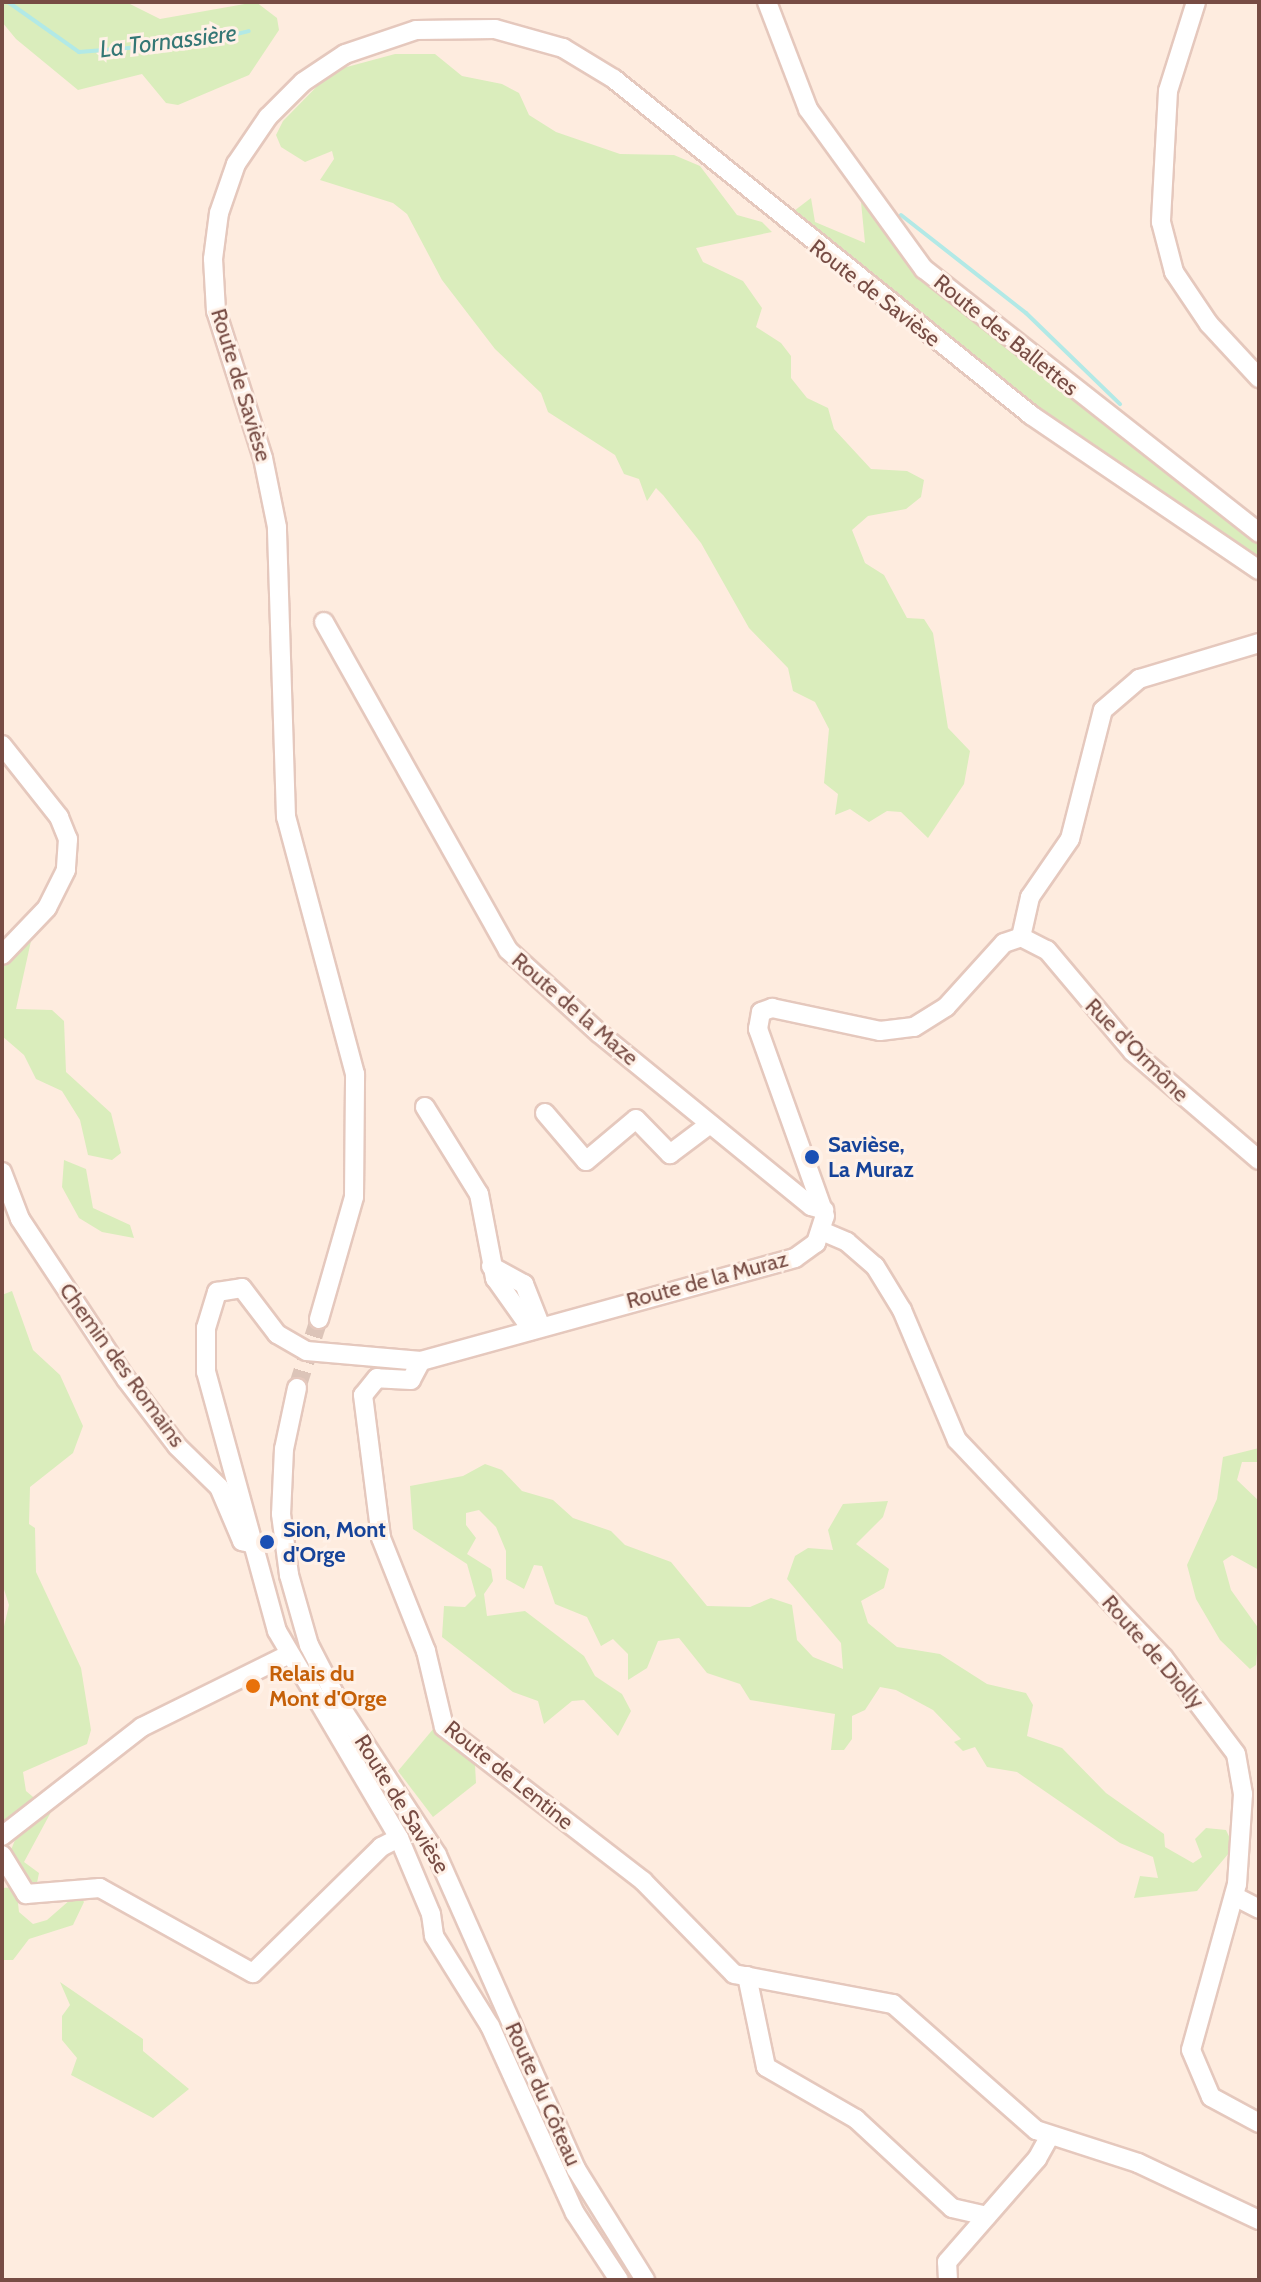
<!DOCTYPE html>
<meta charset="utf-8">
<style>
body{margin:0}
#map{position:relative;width:1261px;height:2282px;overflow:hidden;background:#feecdf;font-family:Cabin,sans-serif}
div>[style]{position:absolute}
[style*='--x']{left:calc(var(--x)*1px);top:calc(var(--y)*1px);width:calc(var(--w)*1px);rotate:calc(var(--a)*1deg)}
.green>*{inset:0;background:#daedbc}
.stream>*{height:4px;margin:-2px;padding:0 2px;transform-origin:2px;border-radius:2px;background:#b2e9e6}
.minor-tunnel>*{height:18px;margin-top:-9px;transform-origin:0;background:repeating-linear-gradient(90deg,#dcc4b8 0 18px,transparent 0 27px)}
.roads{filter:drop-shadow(2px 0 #e5c8bd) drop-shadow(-2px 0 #e5c8bd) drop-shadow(0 2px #e5c8bd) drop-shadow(0 -2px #e5c8bd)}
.minor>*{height:18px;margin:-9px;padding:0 9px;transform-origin:9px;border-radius:9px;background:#fff}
.dots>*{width:22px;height:22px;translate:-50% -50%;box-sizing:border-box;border:4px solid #fff1e7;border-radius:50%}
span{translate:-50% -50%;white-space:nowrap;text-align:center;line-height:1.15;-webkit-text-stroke:6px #fff1e7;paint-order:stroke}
.street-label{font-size:22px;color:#774c44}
.transit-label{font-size:22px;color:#164399;font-weight:700}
.left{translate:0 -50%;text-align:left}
.food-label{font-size:22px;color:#c56008;font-weight:700}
.water-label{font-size:24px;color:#347775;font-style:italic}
.frame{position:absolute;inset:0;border:4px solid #774c44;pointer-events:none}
</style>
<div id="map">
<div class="green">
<i style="clip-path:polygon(2px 2px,126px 2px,160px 19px,256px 2px,277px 18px,279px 30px,249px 75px,178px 105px,166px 103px,142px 74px,78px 90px,16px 39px,2px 22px)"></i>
<i style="clip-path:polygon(395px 54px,435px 54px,462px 76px,502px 84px,519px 93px,529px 115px,556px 132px,620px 154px,674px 155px,700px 166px,737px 215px,762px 222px,772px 232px,696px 248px,703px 262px,743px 281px,762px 308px,756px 327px,781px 343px,791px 356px,791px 378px,807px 398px,828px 408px,834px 429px,871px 469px,907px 471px,924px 480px,921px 497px,906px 509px,868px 516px,852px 530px,865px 563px,884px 575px,907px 618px,924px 619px,933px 633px,948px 728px,970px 751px,964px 784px,928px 838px,901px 812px,887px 811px,869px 822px,850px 809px,835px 815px,838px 794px,824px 783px,829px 729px,815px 702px,793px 691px,788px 668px,749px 628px,701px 543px,663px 495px,656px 488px,647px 501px,639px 479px,624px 474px,615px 455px,548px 412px,541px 393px,495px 349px,442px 280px,407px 214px,393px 203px,320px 180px,334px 159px,332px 151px,305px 162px,281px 147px,276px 135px,283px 121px,332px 71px)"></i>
<i style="clip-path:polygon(811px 198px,815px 222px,865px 243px,861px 202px,954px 307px,1259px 541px,1259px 562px,1013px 390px,790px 214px)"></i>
<i style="clip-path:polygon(31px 941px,16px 1009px,52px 1010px,64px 1021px,66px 1072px,111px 1113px,121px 1153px,112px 1160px,88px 1155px,80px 1120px,62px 1091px,36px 1079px,24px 1055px,2px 1036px,2px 966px,12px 945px)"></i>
<i style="clip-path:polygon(64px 1160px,86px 1169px,93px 1208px,130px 1225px,134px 1238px,102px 1232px,79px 1218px,62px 1187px)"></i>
<i style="clip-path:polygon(12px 1291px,33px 1350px,60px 1375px,83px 1426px,73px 1453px,30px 1487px,29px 1524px,35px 1528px,36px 1572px,81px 1668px,91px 1730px,87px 1744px,23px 1772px,26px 1791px,51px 1812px,24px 1862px,39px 1873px,36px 1888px,17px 1894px,19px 1912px,33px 1924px,47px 1920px,78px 1893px,84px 1902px,73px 1925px,29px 1939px,13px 1960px,2px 1960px,2px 1888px,17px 1887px,9px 1855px,17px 1835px,2px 1830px,2px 1635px,9px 1605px,2px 1583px,2px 1295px)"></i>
<i style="clip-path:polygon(1259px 1448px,1259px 1462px,1242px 1462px,1237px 1480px,1259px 1501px,1259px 1570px,1232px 1555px,1223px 1561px,1231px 1590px,1259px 1629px,1256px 1665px,1250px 1669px,1220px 1640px,1196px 1599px,1187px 1565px,1217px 1499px,1223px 1457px)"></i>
<i style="clip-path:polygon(485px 1464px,502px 1470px,522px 1491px,553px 1500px,573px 1518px,611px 1531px,625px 1545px,671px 1562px,707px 1606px,750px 1607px,771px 1598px,792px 1605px,797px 1640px,813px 1657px,843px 1669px,841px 1643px,787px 1579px,795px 1556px,808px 1548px,833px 1550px,828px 1530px,843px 1504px,888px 1501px,883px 1517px,856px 1544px,889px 1569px,884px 1588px,861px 1601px,868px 1623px,897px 1647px,940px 1654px,987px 1684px,1026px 1693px,1033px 1705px,1027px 1736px,1062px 1748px,1106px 1793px,1164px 1834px,1165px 1847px,1193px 1863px,1202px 1857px,1195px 1839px,1206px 1828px,1226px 1830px,1234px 1847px,1197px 1891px,1134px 1898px,1140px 1876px,1158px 1878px,1153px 1857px,1120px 1843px,1017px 1772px,987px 1767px,975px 1747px,963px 1751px,954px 1742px,961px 1739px,933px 1710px,896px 1690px,880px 1687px,865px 1710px,852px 1716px,852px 1739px,844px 1750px,831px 1750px,835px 1714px,750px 1700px,740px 1684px,707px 1673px,679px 1638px,658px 1641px,647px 1668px,628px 1680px,628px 1654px,613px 1639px,601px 1646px,587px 1617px,555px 1604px,542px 1566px,534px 1565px,524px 1589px,506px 1579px,506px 1551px,496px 1527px,479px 1510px,466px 1513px,466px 1525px,476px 1538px,467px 1554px,491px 1569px,493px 1581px,484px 1594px,487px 1616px,525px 1611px,584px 1656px,595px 1676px,622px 1694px,631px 1711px,618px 1736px,584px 1700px,572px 1701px,544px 1724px,538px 1701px,513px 1692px,442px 1637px,444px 1606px,465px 1607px,476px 1596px,467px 1564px,413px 1529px,410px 1486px,463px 1476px)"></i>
<i style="clip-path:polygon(434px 1728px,475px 1765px,476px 1783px,433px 1817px,398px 1771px)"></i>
<i style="clip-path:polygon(60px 1982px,143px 2039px,143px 2051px,189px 2089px,153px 2118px,71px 2075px,77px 2058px,62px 2040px,62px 2016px,70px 2005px)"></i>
</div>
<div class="stream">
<i style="--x:8;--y:2;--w:87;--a:35.2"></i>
<i style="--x:79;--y:52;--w:125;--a:-4.6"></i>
<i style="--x:204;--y:42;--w:46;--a:-13.7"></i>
<i style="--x:901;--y:215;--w:159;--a:38.1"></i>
<i style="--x:1026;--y:313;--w:131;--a:44.1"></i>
</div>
<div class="minor-tunnel">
<i style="--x:297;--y:1388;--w:72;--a:-72.3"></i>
</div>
<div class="roads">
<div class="minor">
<i style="--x:767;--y:2;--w:115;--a:69"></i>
<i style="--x:808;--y:109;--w:198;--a:54.1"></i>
<i style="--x:924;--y:269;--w:427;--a:38.2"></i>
<i style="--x:1196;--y:2;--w:93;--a:107.5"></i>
<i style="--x:1168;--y:91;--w:131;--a:93.1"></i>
<i style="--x:1161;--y:222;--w:52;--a:75.4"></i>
<i style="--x:1174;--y:272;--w:63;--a:56.1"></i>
<i style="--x:1209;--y:324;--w:74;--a:47.2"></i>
<i style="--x:324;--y:622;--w:376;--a:60.7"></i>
<i style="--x:508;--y:950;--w:123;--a:42.4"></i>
<i style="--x:599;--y:1033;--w:274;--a:39.2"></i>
<i style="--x:811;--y:1206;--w:14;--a:17"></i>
<i style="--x:2;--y:745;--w:92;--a:51.6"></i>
<i style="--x:59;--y:817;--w:24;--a:68"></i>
<i style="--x:68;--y:839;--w:31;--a:94"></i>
<i style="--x:66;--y:870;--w:42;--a:116.6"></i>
<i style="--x:47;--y:908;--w:65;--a:133.8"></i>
<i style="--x:1021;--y:937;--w:41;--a:-77.3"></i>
<i style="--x:1030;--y:897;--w:70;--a:-55.4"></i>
<i style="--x:1070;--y:839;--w:133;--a:-75.7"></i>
<i style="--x:1103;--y:710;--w:48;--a:-40.7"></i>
<i style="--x:1139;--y:679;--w:125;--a:-16.7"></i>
<i style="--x:425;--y:1107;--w:102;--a:58.2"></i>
<i style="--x:479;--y:1194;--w:86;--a:79.2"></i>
<i style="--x:495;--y:1278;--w:64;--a:54.6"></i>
<i style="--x:545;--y:1113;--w:63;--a:49.5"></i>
<i style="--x:586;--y:1161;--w:65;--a:-40"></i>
<i style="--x:636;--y:1119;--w:49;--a:45.8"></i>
<i style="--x:670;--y:1154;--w:50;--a:-36.9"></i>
<i style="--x:2;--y:1172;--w:50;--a:69"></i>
<i style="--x:20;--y:1219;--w:192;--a:56.5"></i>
<i style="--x:126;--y:1379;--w:84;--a:52.7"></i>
<i style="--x:177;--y:1446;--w:59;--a:44.3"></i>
<i style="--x:219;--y:1487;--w:59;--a:66.9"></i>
<i style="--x:242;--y:1541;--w:12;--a:14"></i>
<i style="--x:824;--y:1232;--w:25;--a:23"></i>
<i style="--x:847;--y:1242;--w:37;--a:41"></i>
<i style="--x:875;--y:1266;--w:52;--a:58.5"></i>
<i style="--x:902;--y:1310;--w:141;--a:67.1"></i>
<i style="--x:957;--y:1440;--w:299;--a:46.5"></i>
<i style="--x:1163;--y:1657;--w:121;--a:53"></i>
<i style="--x:1236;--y:1754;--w:41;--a:80.1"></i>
<i style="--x:1243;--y:1794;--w:90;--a:93.8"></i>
<i style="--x:1237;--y:1884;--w:172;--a:105.5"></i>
<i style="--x:1191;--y:2050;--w:51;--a:66.9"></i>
<i style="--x:1211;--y:2097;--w:55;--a:28.4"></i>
<i style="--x:491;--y:1266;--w:38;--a:29"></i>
<i style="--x:524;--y:1284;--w:46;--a:68.4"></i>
<i style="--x:319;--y:1319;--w:127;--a:-74"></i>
<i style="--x:354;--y:1197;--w:123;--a:-89.5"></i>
<i style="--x:355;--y:1074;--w:266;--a:-105"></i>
<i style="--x:286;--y:817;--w:290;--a:-91.8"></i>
<i style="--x:277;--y:527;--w:70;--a:-101.5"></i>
<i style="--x:263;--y:458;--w:154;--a:-107.7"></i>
<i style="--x:216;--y:311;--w:52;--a:-93.3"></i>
<i style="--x:213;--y:259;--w:46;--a:-82.6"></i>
<i style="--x:219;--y:213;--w:52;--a:-70.9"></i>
<i style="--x:236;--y:164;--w:57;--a:-55.8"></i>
<i style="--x:268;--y:117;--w:49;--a:-45"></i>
<i style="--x:303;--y:82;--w:50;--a:-33.7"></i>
<i style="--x:345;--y:54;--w:75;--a:-18.7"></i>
<i style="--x:416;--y:30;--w:79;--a:-0.7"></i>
<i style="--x:495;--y:29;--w:71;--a:15.6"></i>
<i style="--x:563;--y:48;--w:60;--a:31.3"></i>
<i style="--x:614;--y:79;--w:536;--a:38.86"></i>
<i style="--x:1031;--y:415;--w:276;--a:34.2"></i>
<i style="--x:421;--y:1361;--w:21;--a:118"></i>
<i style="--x:411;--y:1380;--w:34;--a:-177"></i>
<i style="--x:377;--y:1378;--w:22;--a:129"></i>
<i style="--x:363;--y:1395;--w:144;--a:82.8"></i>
<i style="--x:381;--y:1538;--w:122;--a:68.3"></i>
<i style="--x:426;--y:1651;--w:78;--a:76.7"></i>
<i style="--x:444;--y:1727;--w:252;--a:37.7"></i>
<i style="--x:643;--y:1881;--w:130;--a:45.6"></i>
<i style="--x:734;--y:1974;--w:162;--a:10.7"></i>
<i style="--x:893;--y:2004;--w:191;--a:41.4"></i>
<i style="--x:1036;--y:2130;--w:107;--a:17.9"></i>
<i style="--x:1138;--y:2163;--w:134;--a:25.2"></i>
<i style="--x:297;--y:1388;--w:62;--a:102"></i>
<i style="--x:284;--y:1449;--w:65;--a:92.6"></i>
<i style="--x:281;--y:1514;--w:62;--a:82.5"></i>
<i style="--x:289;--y:1575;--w:73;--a:74.1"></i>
<i style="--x:309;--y:1645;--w:72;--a:62.7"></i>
<i style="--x:342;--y:1709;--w:174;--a:56.9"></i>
<i style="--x:437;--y:1855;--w:343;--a:66.1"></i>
<i style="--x:576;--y:2169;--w:131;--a:58.1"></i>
<i style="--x:2;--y:1836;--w:177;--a:-37.9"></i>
<i style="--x:142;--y:1727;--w:163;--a:-26.3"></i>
<i style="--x:2;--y:1855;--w:46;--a:58.4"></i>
<i style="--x:26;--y:1894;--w:74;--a:-4.6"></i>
<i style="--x:100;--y:1888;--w:175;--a:29.1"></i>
<i style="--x:253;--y:1973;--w:180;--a:-44.5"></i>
<i style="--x:381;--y:1847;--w:20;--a:-27"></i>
<i style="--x:1234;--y:1896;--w:28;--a:27"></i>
<i style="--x:431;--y:1914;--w:82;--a:-112.8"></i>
<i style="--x:399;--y:1838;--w:240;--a:-120.5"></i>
<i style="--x:277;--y:1631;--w:269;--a:-105.3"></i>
<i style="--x:206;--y:1372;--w:44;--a:-90"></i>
<i style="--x:206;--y:1328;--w:38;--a:-73"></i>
<i style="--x:217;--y:1292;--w:25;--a:-9"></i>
<i style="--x:242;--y:1288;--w:58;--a:52.7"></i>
<i style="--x:277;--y:1334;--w:34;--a:30"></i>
<i style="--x:307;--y:1351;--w:114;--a:5"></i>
<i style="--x:421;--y:1361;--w:388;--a:-15.4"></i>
<i style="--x:795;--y:1258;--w:26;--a:-36"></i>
<i style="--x:816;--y:1243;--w:28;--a:-72"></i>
<i style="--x:825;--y:1216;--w:199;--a:-109.7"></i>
<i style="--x:758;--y:1029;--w:17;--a:-80"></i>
<i style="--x:761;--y:1012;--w:12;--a:-20"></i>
<i style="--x:772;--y:1008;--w:110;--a:12"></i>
<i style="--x:880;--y:1031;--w:34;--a:-7"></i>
<i style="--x:914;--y:1027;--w:38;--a:-32"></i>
<i style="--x:946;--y:1007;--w:86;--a:-47.8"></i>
<i style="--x:1004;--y:943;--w:18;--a:-19"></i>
<i style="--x:1021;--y:937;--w:29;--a:27"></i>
<i style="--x:1047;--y:950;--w:133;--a:49.9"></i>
<i style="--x:1133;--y:1052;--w:166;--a:40.6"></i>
<i style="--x:431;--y:1914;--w:22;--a:82"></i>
<i style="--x:434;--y:1936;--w:106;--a:58.1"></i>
<i style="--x:490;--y:2026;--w:205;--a:65.6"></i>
<i style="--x:575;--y:2213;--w:80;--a:56.7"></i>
<i style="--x:747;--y:1976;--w:93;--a:78.2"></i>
<i style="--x:766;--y:2067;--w:104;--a:30"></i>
<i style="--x:856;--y:2119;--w:131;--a:42.8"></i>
<i style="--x:952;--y:2208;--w:36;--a:13"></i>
<i style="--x:948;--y:2280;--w:18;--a:-93"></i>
<i style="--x:947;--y:2262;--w:137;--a:-48.9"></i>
<i style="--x:1037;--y:2159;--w:25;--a:-61"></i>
</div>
</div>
<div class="dots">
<i style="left:812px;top:1157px;background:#1a4fb4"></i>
<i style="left:267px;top:1542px;background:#1a4fb4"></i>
<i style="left:253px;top:1686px;background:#e8710a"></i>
</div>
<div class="street-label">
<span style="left:875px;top:293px;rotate:38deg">Route de Savièse</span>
<span style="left:1006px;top:335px;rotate:39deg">Route des Ballettes</span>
<span style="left:241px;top:385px;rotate:73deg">Route de Savièse</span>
<span style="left:575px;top:1009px;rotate:41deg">Route de la Maze</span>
<span style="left:1137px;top:1050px;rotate:45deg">Rue d'Ormône</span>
<span style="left:707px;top:1280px;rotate:-15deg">Route de la Muraz</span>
<span style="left:122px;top:1365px;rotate:54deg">Chemin des Romains</span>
<span style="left:1153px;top:1652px;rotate:49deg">Route de Diolly</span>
<span style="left:509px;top:1775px;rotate:39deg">Route de Lentine</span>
<span style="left:402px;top:1804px;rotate:58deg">Route de Savièse</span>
<span style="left:543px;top:2094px;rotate:66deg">Route du Côteau</span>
</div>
<div class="transit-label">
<span class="left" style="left:828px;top:1157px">Savièse,<br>La Muraz</span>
<span class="left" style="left:283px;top:1542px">Sion, Mont<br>d'Orge</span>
</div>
<div class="food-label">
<span class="left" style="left:269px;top:1686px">Relais du<br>Mont d'Orge</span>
</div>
<div class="water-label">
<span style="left:168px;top:41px;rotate:-7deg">La Tornassière</span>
</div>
<div class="frame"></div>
</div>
